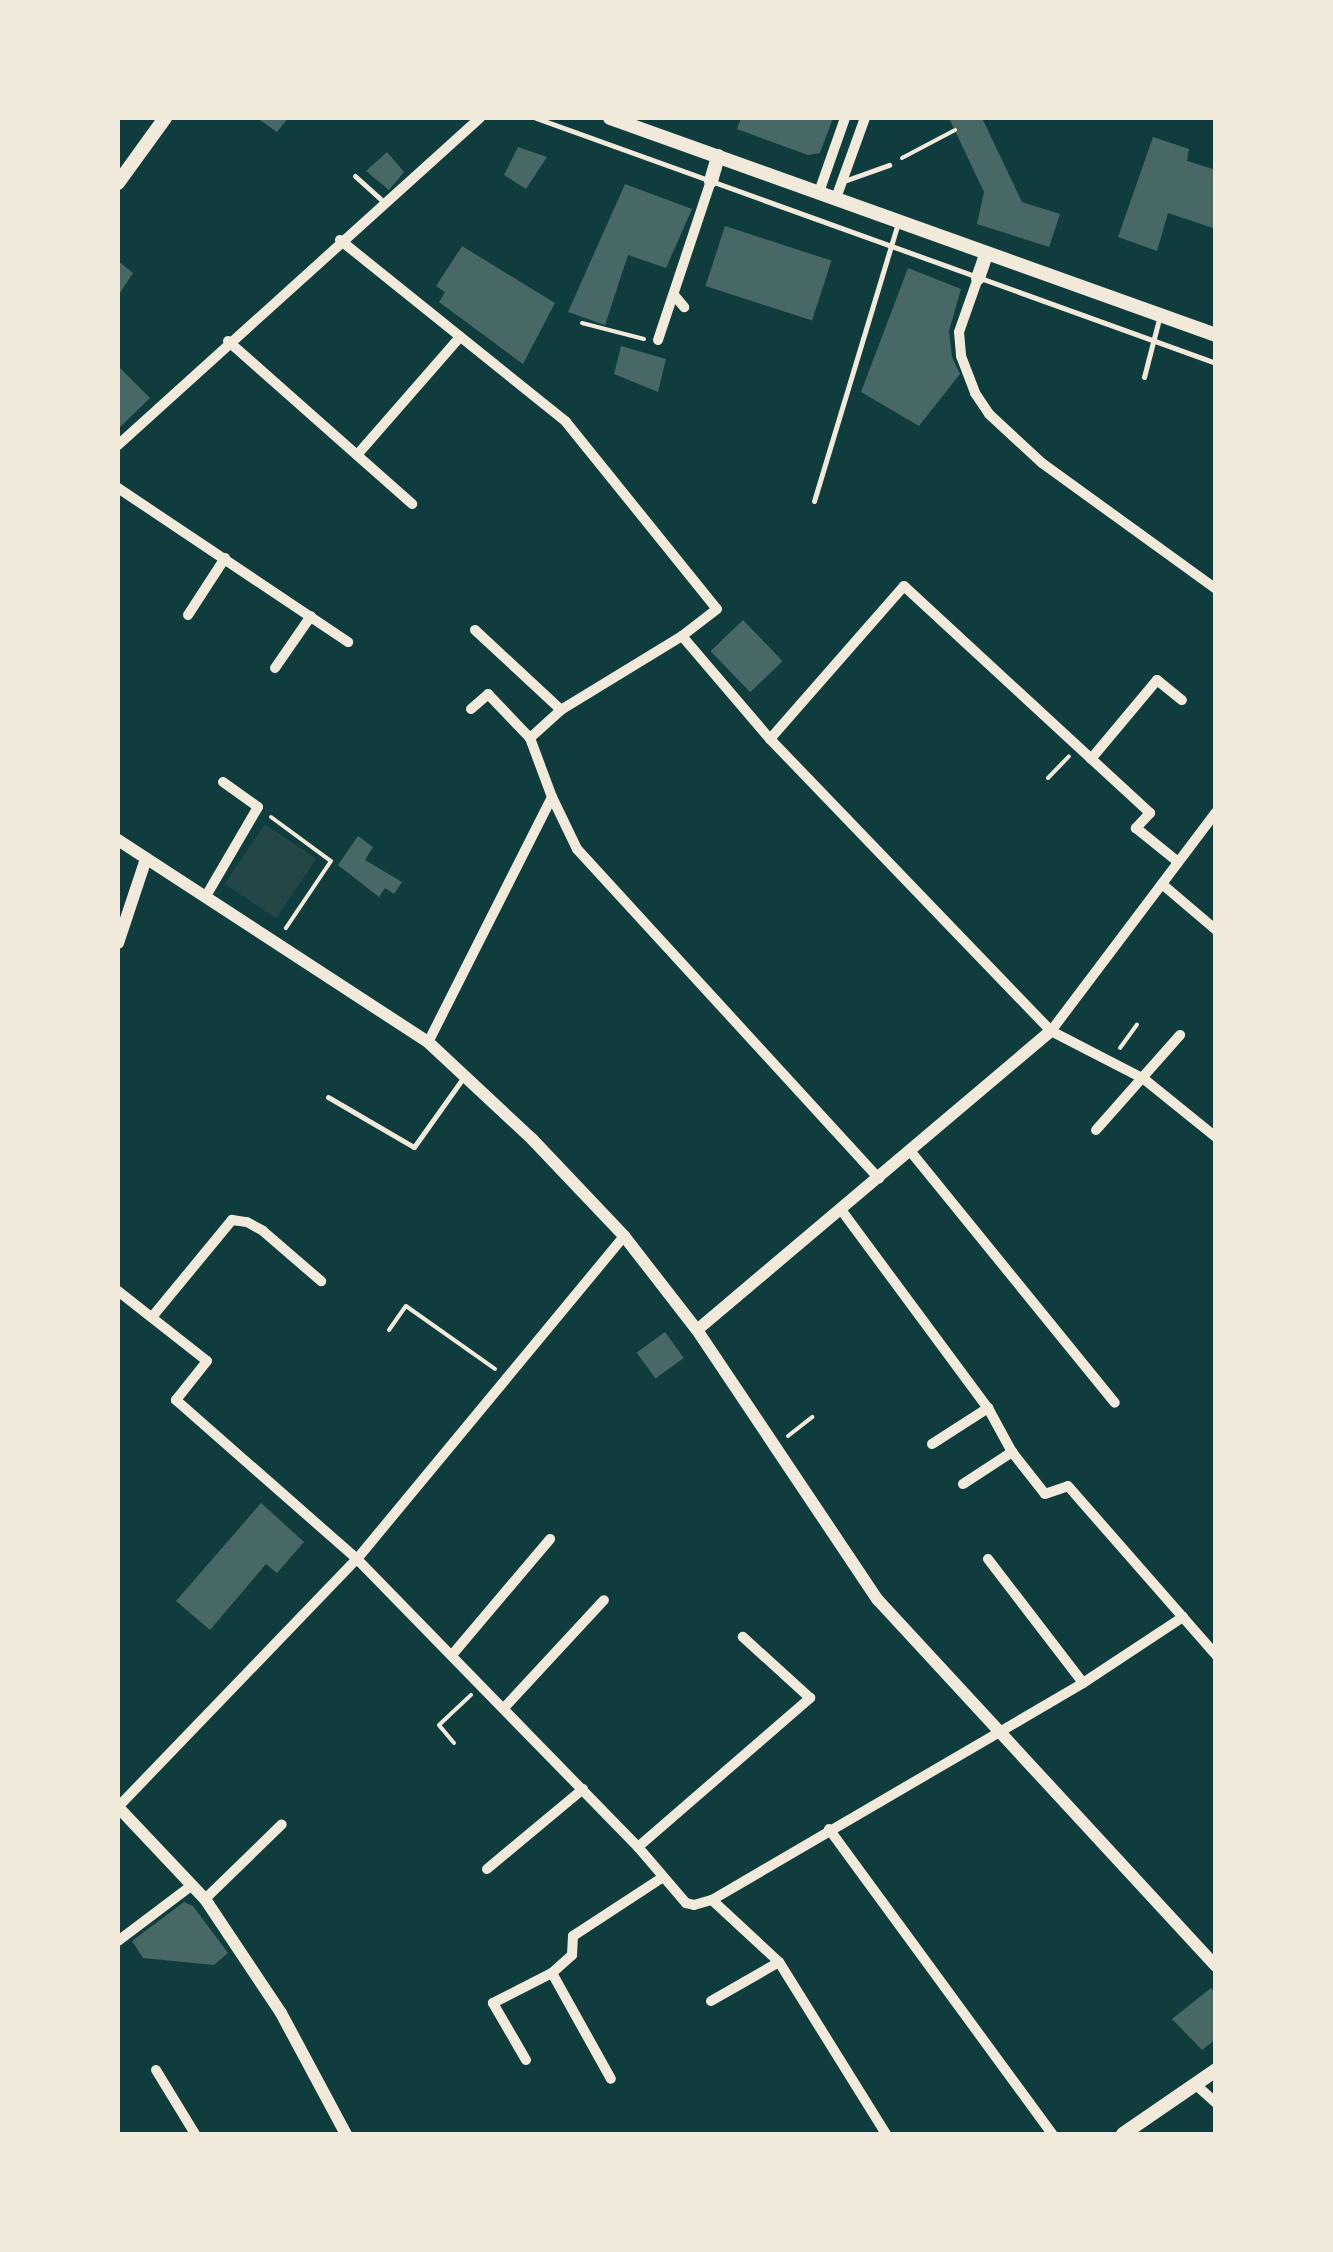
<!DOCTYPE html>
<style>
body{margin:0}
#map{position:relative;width:1333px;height:2252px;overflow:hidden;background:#0f3d3e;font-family:"Work Sans",sans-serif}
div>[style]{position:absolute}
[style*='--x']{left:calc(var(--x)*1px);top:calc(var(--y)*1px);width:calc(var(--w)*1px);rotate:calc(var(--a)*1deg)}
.green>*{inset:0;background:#244646;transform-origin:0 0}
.building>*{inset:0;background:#486865;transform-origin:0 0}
.path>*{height:4px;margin:-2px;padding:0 2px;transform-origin:2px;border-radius:2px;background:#f1e9da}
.service>*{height:5px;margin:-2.5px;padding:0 2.5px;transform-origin:2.5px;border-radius:2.5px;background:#f1e9da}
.minor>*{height:10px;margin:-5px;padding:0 5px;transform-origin:5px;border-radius:5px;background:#f1e9da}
.tertiary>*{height:12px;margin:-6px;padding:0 6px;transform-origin:6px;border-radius:6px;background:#f1e9da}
.secondary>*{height:14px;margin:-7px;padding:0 7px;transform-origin:7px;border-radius:7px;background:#f1e9da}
span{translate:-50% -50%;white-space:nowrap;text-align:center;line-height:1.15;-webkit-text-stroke:8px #f1e9da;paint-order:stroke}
.frame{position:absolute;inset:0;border:120px solid #f1e9da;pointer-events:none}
</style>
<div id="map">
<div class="green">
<i style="left:265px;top:824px;width:62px;height:72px;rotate:34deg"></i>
</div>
<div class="building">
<i style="clip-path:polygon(257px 118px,288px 118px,277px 132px)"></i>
<i style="clip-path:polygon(741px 118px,833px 118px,820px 153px,808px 155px,737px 129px)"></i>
<i style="clip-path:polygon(949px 118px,982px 118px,1022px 202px,1060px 214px,1049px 247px,977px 224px,984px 192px)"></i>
<i style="clip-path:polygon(1153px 137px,1189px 149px,1187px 161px,1216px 170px,1216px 229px,1168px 213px,1157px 251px,1118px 237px)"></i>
<i style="clip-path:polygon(518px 147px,547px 157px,526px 189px,504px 175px)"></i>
<i style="clip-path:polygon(387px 152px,404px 172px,389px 190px,366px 171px)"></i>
<i style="clip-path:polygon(625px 184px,692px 209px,666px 268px,628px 255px,605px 325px,568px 312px)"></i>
<i style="left:725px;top:226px;width:112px;height:63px;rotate:18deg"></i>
<i style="clip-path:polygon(462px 246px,555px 303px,523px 364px,439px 302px,445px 292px,436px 286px)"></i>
<i style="clip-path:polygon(118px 261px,133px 273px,118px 296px)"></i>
<i style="clip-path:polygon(908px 268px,961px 289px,949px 331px,952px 357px,960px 374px,919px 426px,861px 392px)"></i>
<i style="clip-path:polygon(621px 346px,666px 359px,658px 392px,614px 374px)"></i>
<i style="clip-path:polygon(118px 366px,150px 398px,118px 429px)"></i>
<i style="left:743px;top:620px;width:57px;height:45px;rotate:46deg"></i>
<i style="clip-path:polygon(358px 836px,373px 847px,365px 860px,402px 882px,394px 894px,385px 888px,379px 897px,338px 865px)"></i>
<i style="left:665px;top:1332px;width:32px;height:35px;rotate:54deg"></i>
<i style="clip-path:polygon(261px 1503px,304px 1542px,277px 1573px,266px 1564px,210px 1630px,176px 1601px)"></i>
<i style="clip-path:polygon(184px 1902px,193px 1906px,228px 1953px,214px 1965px,143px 1958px,132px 1941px)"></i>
<i style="clip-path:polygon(1211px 1988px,1216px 1993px,1216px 2039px,1202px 2050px,1172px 2019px)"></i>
</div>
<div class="path">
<i style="--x:902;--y:158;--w:60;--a:-27.8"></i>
<i style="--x:582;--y:323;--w:64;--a:14.5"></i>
<i style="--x:1048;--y:778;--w:30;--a:-46"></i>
<i style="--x:271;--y:817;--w:74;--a:36.3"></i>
<i style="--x:331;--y:861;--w:81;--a:123.9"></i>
<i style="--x:1120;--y:1048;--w:29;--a:-54"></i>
<i style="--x:389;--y:1330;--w:29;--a:-55"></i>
<i style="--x:406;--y:1306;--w:109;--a:35.3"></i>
<i style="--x:788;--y:1436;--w:31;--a:-38"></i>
<i style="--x:454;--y:1743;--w:23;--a:-130"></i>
<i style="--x:439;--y:1725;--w:44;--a:-43.2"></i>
</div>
<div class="service">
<i style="--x:536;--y:118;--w:723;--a:19.81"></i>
<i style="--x:355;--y:176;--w:39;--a:42"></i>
<i style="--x:844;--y:181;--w:48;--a:-19.6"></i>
<i style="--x:1144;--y:377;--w:60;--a:-75.5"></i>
<i style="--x:814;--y:501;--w:291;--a:-73.2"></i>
<i style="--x:328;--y:1097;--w:99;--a:30.2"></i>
<i style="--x:414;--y:1147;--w:85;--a:-54.6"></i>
</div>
<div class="minor">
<i style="--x:819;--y:192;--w:78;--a:-70.6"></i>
<i style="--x:836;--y:198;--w:85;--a:-70.1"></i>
<i style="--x:340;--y:240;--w:290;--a:38.8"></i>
<i style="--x:566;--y:422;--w:240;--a:51.1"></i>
<i style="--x:717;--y:609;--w:44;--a:142.4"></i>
<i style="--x:682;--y:636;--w:142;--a:148.6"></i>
<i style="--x:561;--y:710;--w:42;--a:137.9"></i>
<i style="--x:530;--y:738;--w:63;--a:69.6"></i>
<i style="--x:552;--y:797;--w:275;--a:116.8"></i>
<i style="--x:978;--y:278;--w:57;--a:109.4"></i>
<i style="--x:959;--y:332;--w:24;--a:85"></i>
<i style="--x:961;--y:356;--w:40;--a:69"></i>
<i style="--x:975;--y:393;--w:25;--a:56"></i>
<i style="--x:989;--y:414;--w:72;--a:42.8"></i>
<i style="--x:1042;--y:463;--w:215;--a:35.9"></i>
<i style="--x:674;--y:295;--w:16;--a:50"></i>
<i style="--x:658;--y:340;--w:168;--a:-71.6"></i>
<i style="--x:228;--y:341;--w:246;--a:41.5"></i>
<i style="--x:118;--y:445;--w:488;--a:-42.1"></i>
<i style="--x:357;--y:455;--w:157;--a:-48.9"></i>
<i style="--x:118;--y:488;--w:277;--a:33.8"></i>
<i style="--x:188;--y:615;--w:68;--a:-57"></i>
<i style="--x:475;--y:630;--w:117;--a:42.9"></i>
<i style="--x:682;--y:636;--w:135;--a:49.5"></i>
<i style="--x:770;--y:739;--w:405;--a:46.1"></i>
<i style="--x:1051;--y:1031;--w:105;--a:27.3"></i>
<i style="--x:1144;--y:1079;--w:92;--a:38.9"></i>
<i style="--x:275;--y:668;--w:63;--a:-55.3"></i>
<i style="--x:471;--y:709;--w:23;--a:-41"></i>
<i style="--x:488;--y:694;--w:61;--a:46.3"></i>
<i style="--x:770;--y:739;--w:203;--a:-48.8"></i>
<i style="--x:904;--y:586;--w:335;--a:42.7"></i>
<i style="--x:1150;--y:813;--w:21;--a:133"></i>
<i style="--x:1136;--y:828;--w:54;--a:39"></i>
<i style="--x:1091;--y:759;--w:103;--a:-50.1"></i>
<i style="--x:1157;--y:680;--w:32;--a:39"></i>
<i style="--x:552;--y:797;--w:58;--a:64.3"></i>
<i style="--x:577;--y:849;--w:447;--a:47.5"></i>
<i style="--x:1162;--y:884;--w:71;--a:40.4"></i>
<i style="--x:206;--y:896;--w:103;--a:-59.7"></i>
<i style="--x:258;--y:807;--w:43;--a:-144.5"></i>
<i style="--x:1051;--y:1031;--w:274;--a:-53"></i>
<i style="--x:1096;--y:1130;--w:127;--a:-48.5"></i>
<i style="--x:911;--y:1152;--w:323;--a:50.9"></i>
<i style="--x:842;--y:1211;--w:245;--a:53.5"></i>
<i style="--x:988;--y:1408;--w:50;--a:61.4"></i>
<i style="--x:1012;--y:1452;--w:53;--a:51.8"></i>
<i style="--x:1045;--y:1494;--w:24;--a:-19"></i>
<i style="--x:1068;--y:1486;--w:225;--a:48.8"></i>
<i style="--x:118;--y:1291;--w:113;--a:38.2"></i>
<i style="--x:207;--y:1361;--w:50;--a:128.5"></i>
<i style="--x:176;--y:1400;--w:241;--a:41.3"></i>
<i style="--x:357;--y:1559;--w:402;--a:45.7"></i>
<i style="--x:638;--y:1847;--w:74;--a:49.4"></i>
<i style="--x:686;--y:1903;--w:8;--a:14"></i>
<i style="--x:694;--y:1905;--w:19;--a:-16"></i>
<i style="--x:712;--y:1900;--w:430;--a:-30.3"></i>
<i style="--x:1083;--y:1683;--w:120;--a:-33.4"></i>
<i style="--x:152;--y:1317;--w:126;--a:-50.5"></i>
<i style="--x:232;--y:1220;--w:15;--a:8"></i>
<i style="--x:247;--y:1222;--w:18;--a:29"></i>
<i style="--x:263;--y:1231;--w:77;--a:40.8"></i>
<i style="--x:932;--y:1444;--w:67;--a:-32.7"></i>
<i style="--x:963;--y:1484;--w:59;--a:-33.1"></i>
<i style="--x:988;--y:1559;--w:156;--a:52.5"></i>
<i style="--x:452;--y:1655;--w:152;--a:-49.8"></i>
<i style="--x:504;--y:1708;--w:147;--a:-47.2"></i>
<i style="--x:118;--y:1807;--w:344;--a:-46.1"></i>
<i style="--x:357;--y:1559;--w:419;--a:-50.4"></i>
<i style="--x:829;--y:1829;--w:378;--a:53.8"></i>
<i style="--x:638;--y:1847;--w:228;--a:-40.9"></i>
<i style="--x:810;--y:1698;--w:91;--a:-137.7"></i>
<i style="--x:487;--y:1869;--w:125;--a:-39.8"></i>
<i style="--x:205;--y:1899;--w:107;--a:-44.2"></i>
<i style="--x:712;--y:1900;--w:91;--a:42.8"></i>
<i style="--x:779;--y:1962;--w:203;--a:58.1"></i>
<i style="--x:118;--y:1941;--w:93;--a:-37.1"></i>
<i style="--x:552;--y:1973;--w:121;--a:60.9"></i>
<i style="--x:711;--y:2001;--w:78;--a:-29.8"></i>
<i style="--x:526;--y:2060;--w:66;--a:-120.1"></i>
<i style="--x:493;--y:2003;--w:66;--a:-27"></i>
<i style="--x:552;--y:1973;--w:27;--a:-42"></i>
<i style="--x:572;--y:1955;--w:19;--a:-87"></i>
<i style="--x:573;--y:1936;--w:108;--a:-33.2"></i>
<i style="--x:156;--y:2070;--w:75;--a:58.6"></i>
<i style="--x:1195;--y:2084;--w:28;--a:42"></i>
</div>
<div class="tertiary">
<i style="--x:118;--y:840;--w:370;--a:33.1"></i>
<i style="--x:428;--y:1042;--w:142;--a:43"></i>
<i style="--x:532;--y:1139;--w:134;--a:46.5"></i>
<i style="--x:624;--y:1236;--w:119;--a:52.2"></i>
<i style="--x:697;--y:1330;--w:325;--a:56.2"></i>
<i style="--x:878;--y:1600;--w:498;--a:47.3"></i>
<i style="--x:118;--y:943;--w:89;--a:-71.6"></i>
<i style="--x:697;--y:1330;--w:463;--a:-40.2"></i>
<i style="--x:118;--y:1807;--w:127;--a:46.6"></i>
<i style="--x:205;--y:1899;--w:137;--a:56.3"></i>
<i style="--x:281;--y:2013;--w:137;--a:61.8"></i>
</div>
<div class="secondary">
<i style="--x:610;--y:118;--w:644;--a:19.7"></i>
<i style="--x:711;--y:181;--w:26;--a:-74"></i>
<i style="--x:118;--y:183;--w:80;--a:-54.1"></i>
<i style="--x:978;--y:278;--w:24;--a:-71"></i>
<i style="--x:1123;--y:2134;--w:113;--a:-34.5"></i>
</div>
<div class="frame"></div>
</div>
